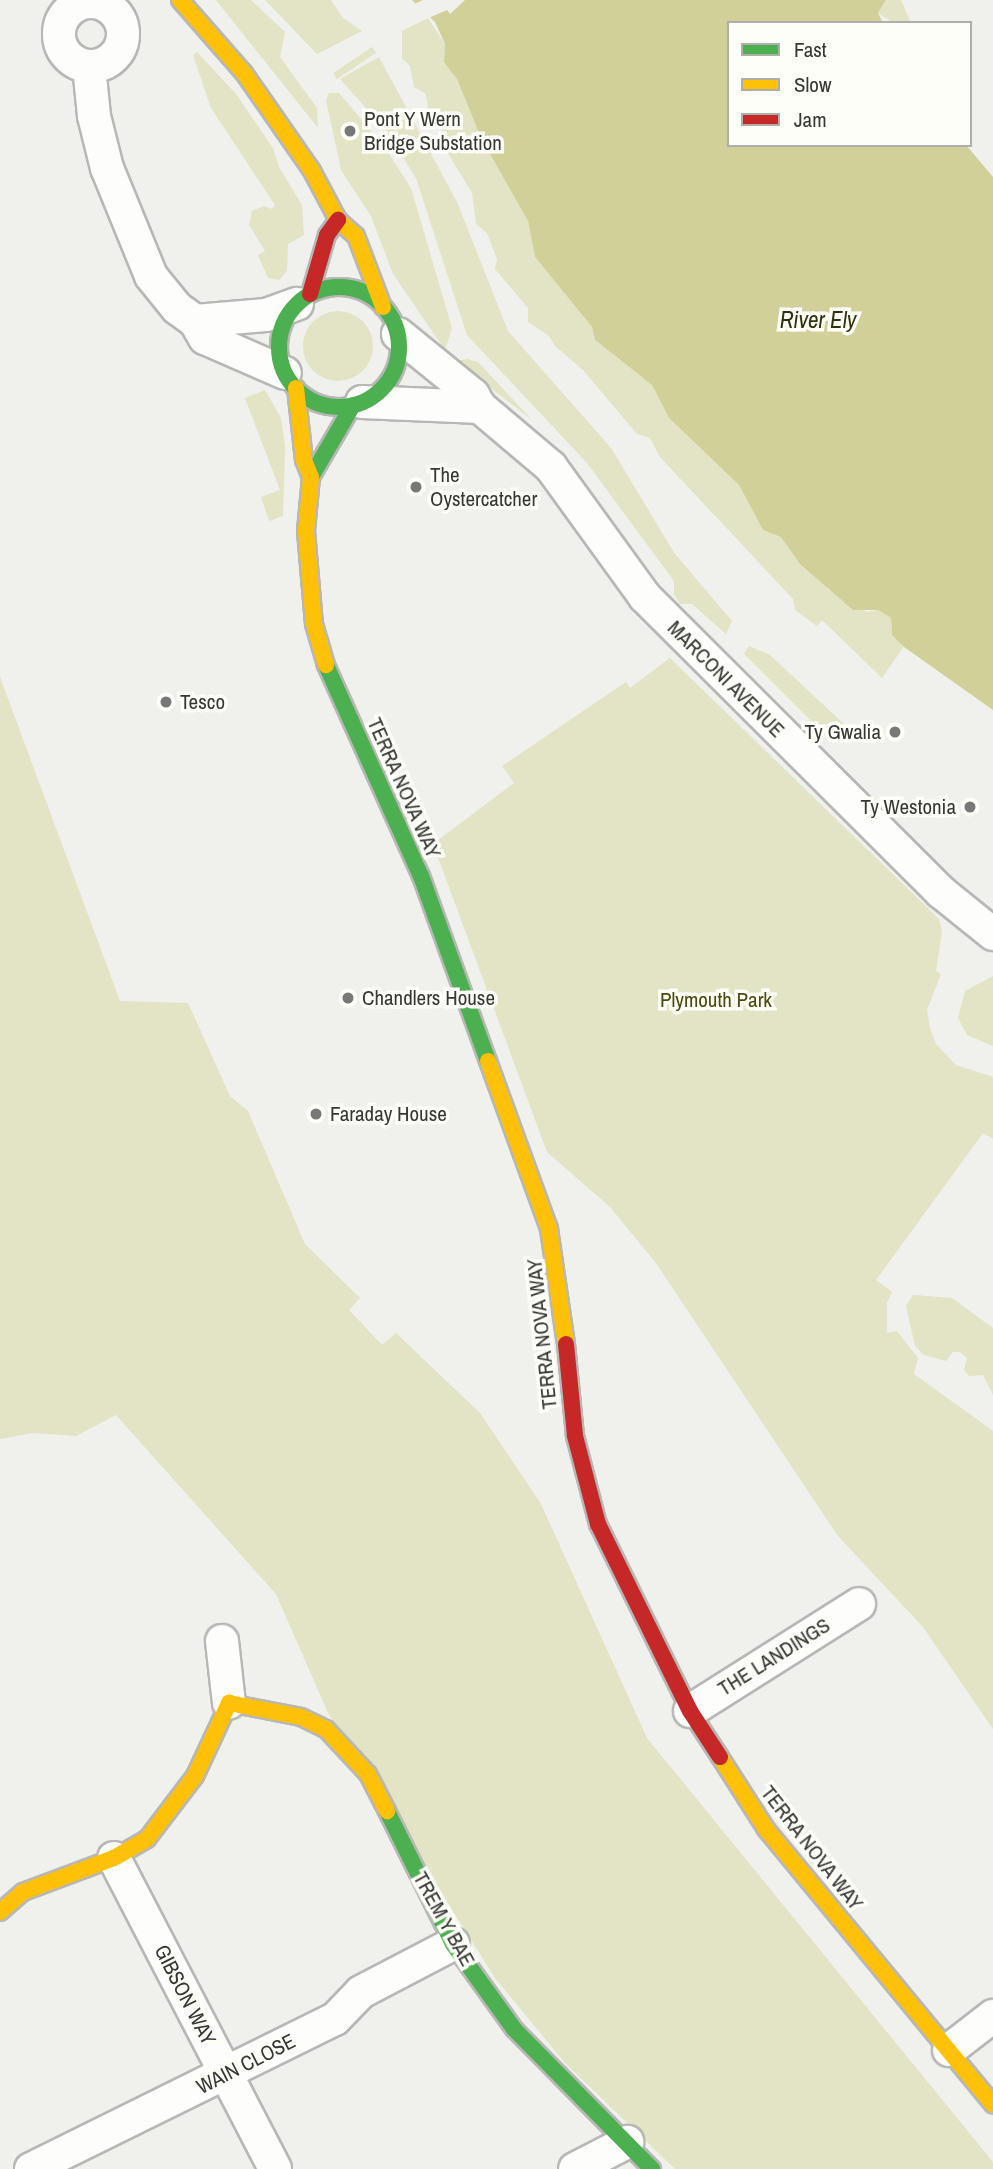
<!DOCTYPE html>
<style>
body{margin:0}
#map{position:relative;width:993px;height:2169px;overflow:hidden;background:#f0f0ed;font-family:"Archivo Narrow",sans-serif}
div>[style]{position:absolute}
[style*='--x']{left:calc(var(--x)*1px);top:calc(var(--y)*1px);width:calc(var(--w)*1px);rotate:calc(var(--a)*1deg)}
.green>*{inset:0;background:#e3e3c5;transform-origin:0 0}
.round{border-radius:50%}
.water>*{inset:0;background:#d2d099}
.pier>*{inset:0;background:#f0f0ed}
.roads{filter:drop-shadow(2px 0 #b7b7b5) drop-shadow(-2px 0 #b7b7b5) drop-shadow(0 2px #b7b7b5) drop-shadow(0 -2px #b7b7b5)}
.street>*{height:32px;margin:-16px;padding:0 16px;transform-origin:16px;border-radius:16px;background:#fdfdfc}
.street>.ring{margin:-16px;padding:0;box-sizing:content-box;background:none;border:32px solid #fdfdfc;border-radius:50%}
.fast>*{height:16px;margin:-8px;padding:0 8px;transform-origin:8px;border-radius:8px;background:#4caf50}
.fast>.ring{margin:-8px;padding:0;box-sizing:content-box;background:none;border:16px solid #4caf50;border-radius:50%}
.slow>*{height:16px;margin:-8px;padding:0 8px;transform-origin:8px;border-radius:8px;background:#ffc107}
.jam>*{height:16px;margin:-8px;padding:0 8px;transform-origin:8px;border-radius:8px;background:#c62828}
.dots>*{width:19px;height:19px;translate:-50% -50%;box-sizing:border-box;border:4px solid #fefef9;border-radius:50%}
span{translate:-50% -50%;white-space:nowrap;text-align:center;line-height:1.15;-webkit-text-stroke:7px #fefef9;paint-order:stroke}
.poi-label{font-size:21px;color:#373736}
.left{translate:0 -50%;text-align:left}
.right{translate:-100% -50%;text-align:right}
.street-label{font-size:21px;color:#373736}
.park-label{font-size:21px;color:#4d4a0d}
.water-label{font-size:23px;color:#33320f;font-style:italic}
.legend{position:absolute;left:727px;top:21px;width:245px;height:126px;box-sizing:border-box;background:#fefef9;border:2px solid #aeaeab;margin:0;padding:9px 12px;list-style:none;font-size:21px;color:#373736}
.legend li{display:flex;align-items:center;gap:14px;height:35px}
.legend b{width:35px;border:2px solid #aeaeab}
</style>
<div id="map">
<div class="green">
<i style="clip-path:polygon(216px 0,251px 0,285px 32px,280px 57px,317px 108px,318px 128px)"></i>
<i style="clip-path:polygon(265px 0,331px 0,343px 18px,362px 31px,317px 54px)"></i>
<i style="clip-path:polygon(886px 0,901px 0,911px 23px,894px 23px,878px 13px)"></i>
<i style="clip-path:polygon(428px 18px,445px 44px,444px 62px,457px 79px,481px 138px,528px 221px,535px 257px,592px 327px,595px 340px,652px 385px,669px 418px,739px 485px,763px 530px,781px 536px,800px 564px,819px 576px,828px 589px,867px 612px,878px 610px,891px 618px,892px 635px,904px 646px,882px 678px,822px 620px,817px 626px,795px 610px,793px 599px,660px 457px,650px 438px,637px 434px,583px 370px,555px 346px,549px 336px,528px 322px,528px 308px,495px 269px,497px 259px,487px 233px,476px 224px,472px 193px,443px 145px,442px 131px,430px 122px,426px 94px,414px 87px,410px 66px,402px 58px,402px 31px)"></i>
<i style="left:372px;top:47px;width:7px;height:47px;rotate:56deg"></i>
<i style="clip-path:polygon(197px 52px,236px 94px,273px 148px,279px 167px,302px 205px,304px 235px,288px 244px,287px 271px,279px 280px,268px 278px,258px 255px,265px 251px,249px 225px,252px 211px,264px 206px,272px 209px,275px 205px,211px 108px,193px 55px)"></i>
<i style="clip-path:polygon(379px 57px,457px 202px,508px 331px,611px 448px,675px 554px,732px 621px,726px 634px,692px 604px,680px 604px,674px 594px,674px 581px,587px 463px,467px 335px,416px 178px,384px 128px,340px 79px)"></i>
<i style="clip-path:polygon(329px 93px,339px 93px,384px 146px,411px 188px,452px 328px,445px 350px,393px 274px,371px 216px,341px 170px,326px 100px)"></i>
<i class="round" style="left:303px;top:311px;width:70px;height:70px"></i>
<i style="clip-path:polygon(467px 359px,478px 362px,532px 420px,456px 361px)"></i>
<i style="clip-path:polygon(265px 390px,281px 418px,285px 446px,283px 516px,269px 521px,261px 497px,280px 490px,245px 398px)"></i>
<i style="clip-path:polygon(749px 646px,770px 655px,844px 724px,830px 740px,744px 654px)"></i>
<i style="clip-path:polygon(670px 658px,939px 919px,942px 931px,936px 971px,941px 974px,927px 1010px,930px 1028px,936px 1044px,956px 1065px,993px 1077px,993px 1139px,983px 1133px,876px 1280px,892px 1292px,887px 1303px,887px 1333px,897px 1331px,918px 1358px,914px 1374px,993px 1431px,993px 1729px,923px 1627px,838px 1536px,656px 1263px,610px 1207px,547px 1152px,433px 844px,514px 783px,502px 766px,626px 682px,630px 688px)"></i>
<i style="clip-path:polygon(0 677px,120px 1001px,188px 1003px,230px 1096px,248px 1111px,305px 1244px,360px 1298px,349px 1310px,382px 1345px,396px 1333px,480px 1413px,541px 1504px,647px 1738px,993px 2162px,993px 2169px,675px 2169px,565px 2063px,495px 1978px,328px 1713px,276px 1594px,116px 1415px,76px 1436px,33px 1433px,0 1439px)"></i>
<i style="clip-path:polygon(993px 976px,993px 1046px,967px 1035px,958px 1018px,965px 991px)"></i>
<i style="clip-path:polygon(913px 1295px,952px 1298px,993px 1328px,993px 1395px,983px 1375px,969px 1376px,964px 1370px,967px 1358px,960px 1352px,953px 1352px,946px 1361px,924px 1355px,915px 1346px,906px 1306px)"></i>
</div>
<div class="water">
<i style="clip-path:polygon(412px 0,886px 0,878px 13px,883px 23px,729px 23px,729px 145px,966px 145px,993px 177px,993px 710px,904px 647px,892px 635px,891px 618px,878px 610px,853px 610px,800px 564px,781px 537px,763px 530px,739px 485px,669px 418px,652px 385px,595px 340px,592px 327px,535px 257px,528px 221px,481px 138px,457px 79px,444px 62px,445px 44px,435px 22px)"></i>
</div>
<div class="pier">
<i style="clip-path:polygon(423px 0,465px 0,450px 14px,447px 10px,424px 20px,412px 5px)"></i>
</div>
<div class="roads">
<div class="street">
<i class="ring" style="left:59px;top:2px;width:32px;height:32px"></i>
<i style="--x:89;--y:66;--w:50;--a:84.3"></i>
<i style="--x:94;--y:116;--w:54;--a:76"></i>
<i style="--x:107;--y:168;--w:117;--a:67.8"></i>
<i style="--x:151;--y:276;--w:41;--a:50.9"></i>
<i style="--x:177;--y:308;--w:22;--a:36"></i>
<i style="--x:195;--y:321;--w:20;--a:60"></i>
<i style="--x:205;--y:338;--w:87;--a:23.6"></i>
<i style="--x:195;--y:321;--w:71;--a:-4.8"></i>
<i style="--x:266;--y:315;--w:33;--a:-20"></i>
<i style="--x:398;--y:334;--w:97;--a:39.1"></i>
<i style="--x:473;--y:395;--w:14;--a:60"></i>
<i style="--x:480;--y:407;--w:93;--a:40.2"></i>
<i style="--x:551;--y:467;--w:160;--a:54.1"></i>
<i style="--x:645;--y:597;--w:418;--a:44.9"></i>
<i style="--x:941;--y:892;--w:67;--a:38.9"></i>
<i style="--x:362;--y:402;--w:118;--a:2.4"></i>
<i style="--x:222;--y:1641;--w:62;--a:83.6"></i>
<i style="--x:690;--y:1711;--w:200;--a:-32.3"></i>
<i style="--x:114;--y:1858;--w:350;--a:62.6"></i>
<i style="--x:949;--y:2050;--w:56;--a:-37.7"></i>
<i style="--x:31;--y:2169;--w:339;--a:-26.3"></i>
<i style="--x:335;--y:2019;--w:37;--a:-46"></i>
<i style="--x:361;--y:1992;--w:104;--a:-27.6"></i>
<i style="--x:575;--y:2169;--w:59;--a:-27.4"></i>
</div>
<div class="fast">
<i class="ring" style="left:279px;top:287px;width:104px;height:104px"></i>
<i style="--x:311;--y:477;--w:83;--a:-59.7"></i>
<i style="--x:326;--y:665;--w:231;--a:65.8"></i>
<i style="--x:421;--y:876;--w:197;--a:70.1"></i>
<i style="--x:387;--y:1811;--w:148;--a:63.6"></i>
<i style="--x:453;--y:1944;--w:105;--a:54.3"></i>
<i style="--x:514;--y:2029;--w:197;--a:45.4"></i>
</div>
<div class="slow">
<i style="--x:180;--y:0;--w:97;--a:48.8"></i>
<i style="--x:244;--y:73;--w:119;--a:55.2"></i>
<i style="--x:312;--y:171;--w:55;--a:62"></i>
<i style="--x:338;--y:220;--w:24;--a:42"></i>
<i style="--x:356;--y:236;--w:76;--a:69.2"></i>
<i style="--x:296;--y:388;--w:72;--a:83.7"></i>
<i style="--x:304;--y:460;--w:18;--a:68"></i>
<i style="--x:311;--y:477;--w:54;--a:95.3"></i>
<i style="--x:306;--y:531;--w:93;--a:85.1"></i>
<i style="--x:314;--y:624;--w:43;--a:73.7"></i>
<i style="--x:488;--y:1061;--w:179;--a:70"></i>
<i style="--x:549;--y:1229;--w:116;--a:81.6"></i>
<i style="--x:720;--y:1757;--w:85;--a:57.4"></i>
<i style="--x:766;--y:1829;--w:357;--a:50.5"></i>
<i style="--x:0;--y:1912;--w:30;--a:-41"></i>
<i style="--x:23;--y:1892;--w:97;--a:-20.5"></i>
<i style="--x:114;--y:1858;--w:38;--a:-30"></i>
<i style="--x:147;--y:1839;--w:79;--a:-52.7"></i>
<i style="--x:195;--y:1776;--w:81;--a:-65"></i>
<i style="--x:229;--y:1703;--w:73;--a:11"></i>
<i style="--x:301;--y:1717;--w:28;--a:26"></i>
<i style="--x:326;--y:1729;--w:62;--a:47"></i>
<i style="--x:368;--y:1774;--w:42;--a:62.8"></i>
</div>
<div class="jam">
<i style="--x:310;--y:294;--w:61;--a:-73.9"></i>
<i style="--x:327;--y:235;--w:19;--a:-54"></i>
<i style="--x:566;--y:1344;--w:92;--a:84.4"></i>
<i style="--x:575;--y:1436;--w:91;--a:75.4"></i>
<i style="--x:598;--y:1524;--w:208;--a:63.8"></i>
<i style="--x:690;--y:1711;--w:55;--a:56.9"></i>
</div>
</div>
<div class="dots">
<i style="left:350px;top:131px;background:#787876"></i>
<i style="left:416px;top:487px;background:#787876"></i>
<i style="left:166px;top:702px;background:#787876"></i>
<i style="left:895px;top:732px;background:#787876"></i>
<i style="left:970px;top:807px;background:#787876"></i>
<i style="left:348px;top:998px;background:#787876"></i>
<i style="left:316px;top:1114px;background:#787876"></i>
</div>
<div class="poi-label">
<span class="left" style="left:364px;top:131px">Pont Y Wern<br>Bridge Substation</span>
<span class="left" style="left:430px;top:487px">The<br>Oystercatcher</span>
<span class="left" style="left:180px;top:702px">Tesco</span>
<span class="right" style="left:881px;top:732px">Ty Gwalia</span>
<span class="right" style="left:956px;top:807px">Ty Westonia</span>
<span class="left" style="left:362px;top:998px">Chandlers House</span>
<span class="left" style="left:330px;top:1114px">Faraday House</span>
</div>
<div class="street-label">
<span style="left:726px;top:679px;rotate:45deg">MARCONI AVENUE</span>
<span style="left:404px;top:788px;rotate:66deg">TERRA NOVA WAY</span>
<span style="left:542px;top:1334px;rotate:-96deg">TERRA NOVA WAY</span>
<span style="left:774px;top:1657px;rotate:-32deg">THE LANDINGS</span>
<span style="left:812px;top:1848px;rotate:52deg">TERRA NOVA WAY</span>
<span style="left:444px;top:1919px;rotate:61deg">TREM Y BAE</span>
<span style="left:185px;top:1995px;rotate:63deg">GIBSON WAY</span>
<span style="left:246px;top:2064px;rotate:-27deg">WAIN CLOSE</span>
</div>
<div class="park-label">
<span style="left:716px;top:1000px">Plymouth Park</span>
</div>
<div class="water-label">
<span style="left:818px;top:320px">River Ely</span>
</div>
<ul class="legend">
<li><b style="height:9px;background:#4caf50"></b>Fast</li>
<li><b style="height:9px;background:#ffc107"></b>Slow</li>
<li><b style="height:9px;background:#c62828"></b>Jam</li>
</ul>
</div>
